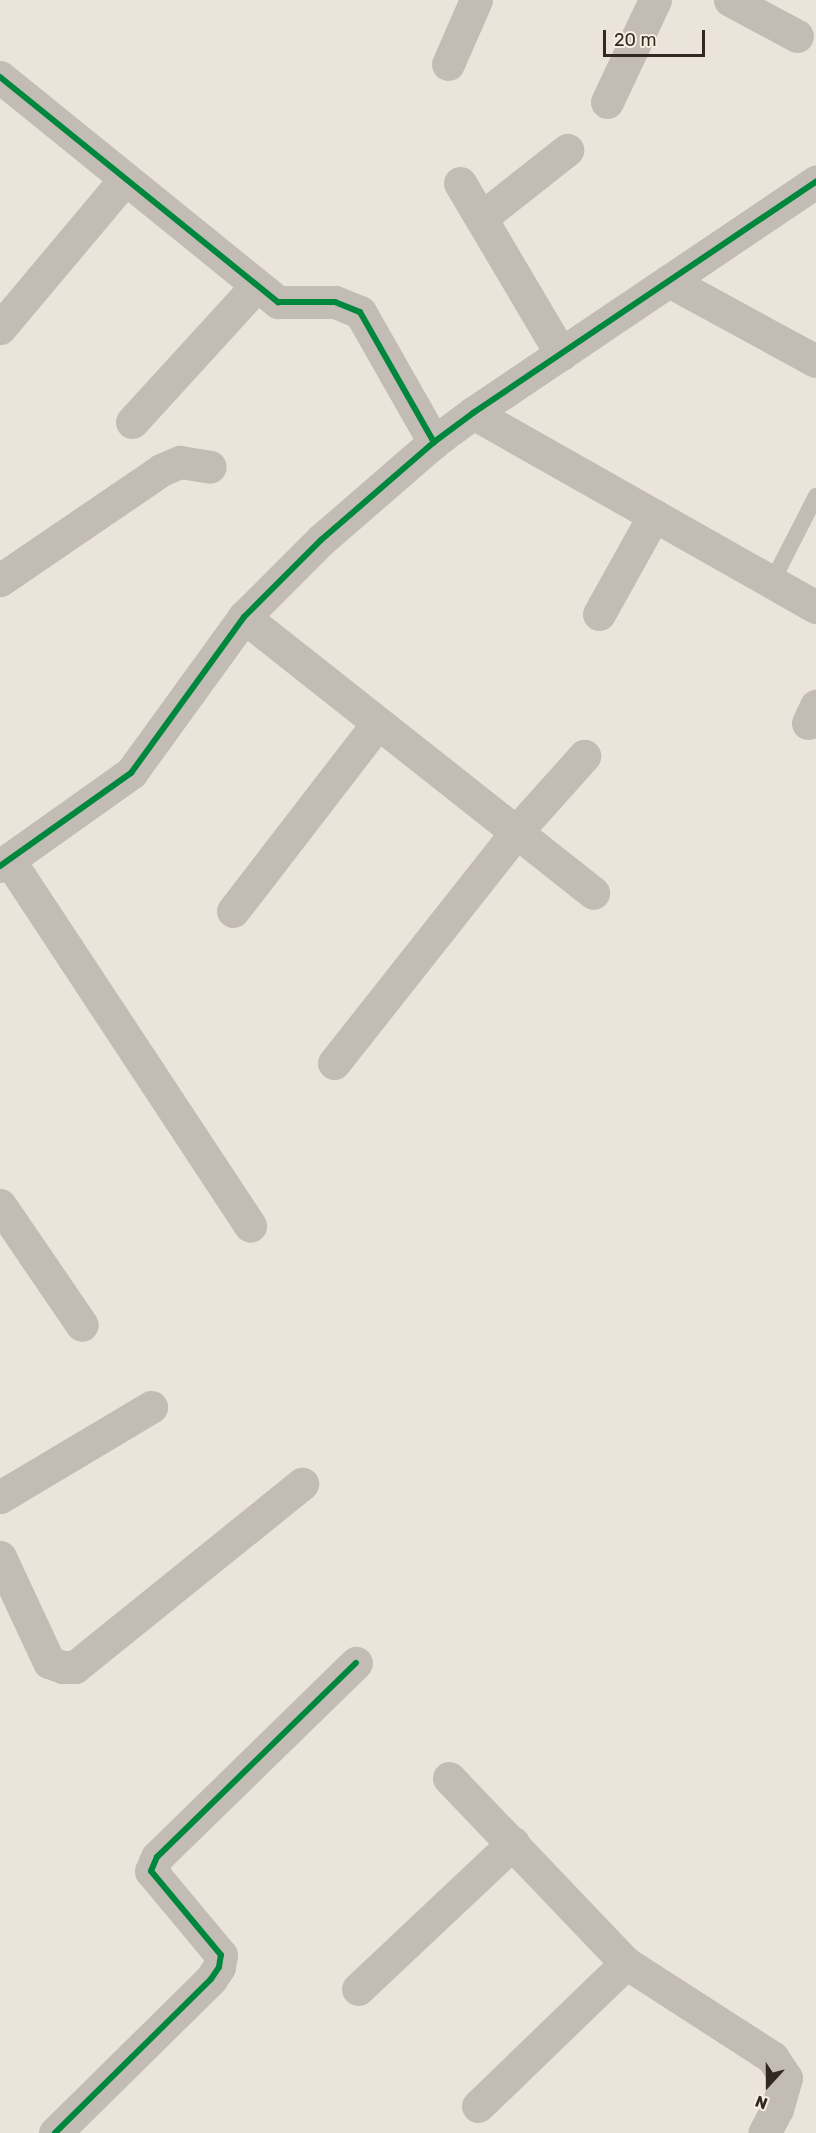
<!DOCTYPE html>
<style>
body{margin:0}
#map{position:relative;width:816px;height:2133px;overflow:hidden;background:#ebe4db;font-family:Rubik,sans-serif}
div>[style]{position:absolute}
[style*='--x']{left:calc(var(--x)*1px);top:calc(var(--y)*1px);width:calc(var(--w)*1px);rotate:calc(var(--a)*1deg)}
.service>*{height:16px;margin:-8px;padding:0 8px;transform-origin:8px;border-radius:8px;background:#c3bcb5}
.minor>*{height:33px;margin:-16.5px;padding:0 16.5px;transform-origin:16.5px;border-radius:16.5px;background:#c3bcb5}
.cycleway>*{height:6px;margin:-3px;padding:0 3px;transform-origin:3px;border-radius:3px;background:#00873e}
span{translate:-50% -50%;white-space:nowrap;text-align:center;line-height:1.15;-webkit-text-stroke:5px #f9efe1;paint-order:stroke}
.north{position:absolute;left:738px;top:2055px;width:60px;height:60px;-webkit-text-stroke:4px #f9efe1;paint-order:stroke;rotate:201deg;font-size:16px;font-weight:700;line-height:24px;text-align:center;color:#332924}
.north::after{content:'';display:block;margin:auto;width:21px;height:27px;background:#332924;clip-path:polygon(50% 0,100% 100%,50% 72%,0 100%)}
.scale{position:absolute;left:603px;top:30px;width:102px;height:27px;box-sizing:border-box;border:3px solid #332924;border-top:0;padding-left:8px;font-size:18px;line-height:21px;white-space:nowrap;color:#332924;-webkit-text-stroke:4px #f9efe1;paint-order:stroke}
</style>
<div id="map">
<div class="service">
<i style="--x:772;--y:582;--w:97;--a:-62.9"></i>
</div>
<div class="minor">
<i style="--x:730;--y:0;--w:76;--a:28.2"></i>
<i style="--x:448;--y:64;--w:70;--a:-66.4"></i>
<i style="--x:0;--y:77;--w:358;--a:39"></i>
<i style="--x:278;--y:302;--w:57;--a:0"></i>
<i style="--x:335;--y:302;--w:27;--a:22"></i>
<i style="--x:360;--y:312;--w:150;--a:60.4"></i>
<i style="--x:607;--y:102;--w:113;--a:-64.8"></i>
<i style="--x:460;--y:183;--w:199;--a:59.4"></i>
<i style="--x:481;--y:218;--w:110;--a:-38.3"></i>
<i style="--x:669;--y:281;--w:167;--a:28.6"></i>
<i style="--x:0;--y:328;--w:194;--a:-50"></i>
<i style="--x:473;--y:413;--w:394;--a:29.5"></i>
<i style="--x:132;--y:422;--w:184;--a:-47.6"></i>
<i style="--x:0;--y:580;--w:195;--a:-34.3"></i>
<i style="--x:161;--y:470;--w:21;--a:-23"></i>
<i style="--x:180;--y:462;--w:30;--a:9"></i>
<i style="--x:599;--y:614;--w:113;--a:-60.9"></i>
<i style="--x:244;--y:617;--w:445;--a:38.3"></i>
<i style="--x:808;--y:723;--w:19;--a:-65"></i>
<i style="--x:9;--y:860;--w:438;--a:56.6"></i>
<i style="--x:0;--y:866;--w:161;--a:-35.4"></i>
<i style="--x:131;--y:773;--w:193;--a:-54.1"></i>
<i style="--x:244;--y:617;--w:109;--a:-45"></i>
<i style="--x:321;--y:540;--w:150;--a:-40.9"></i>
<i style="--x:434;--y:442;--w:49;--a:-36.6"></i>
<i style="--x:473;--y:413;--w:414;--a:-34"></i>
<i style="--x:233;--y:911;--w:236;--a:-52.4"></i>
<i style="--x:334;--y:1063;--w:295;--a:-51.7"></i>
<i style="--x:517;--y:831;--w:101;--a:-48.2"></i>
<i style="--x:0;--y:1205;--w:145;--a:55.7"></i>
<i style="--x:0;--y:1497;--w:176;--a:-30.8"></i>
<i style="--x:0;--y:1557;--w:116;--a:65"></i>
<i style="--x:49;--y:1662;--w:15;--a:20"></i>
<i style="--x:63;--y:1667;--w:12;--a:0"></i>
<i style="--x:75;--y:1667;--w:292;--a:-38.9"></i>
<i style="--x:449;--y:1778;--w:256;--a:46.3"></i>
<i style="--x:626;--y:1963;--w:174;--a:32.8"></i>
<i style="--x:772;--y:2057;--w:25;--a:56"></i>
<i style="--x:786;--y:2078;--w:32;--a:106"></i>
<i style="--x:777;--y:2109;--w:27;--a:118"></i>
<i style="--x:358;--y:1989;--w:213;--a:-43.3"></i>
<i style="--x:478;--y:2106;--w:206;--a:-44"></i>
<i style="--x:55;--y:2133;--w:219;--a:-44.6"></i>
<i style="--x:211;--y:1979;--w:14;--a:-56"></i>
<i style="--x:219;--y:1967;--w:12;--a:-81"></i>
<i style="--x:221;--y:1955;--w:109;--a:-129.8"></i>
<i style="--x:151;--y:1871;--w:15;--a:-67"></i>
<i style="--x:157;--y:1857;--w:278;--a:-44.3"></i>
</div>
<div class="cycleway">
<i style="--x:0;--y:77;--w:358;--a:39"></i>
<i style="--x:278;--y:302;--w:57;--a:0"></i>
<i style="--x:335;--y:302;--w:27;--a:22"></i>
<i style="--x:360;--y:312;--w:150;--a:60.4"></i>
<i style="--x:0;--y:866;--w:161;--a:-35.4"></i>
<i style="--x:131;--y:773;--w:193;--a:-54.1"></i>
<i style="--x:244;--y:617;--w:109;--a:-45"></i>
<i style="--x:321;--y:540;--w:150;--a:-40.9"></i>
<i style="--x:434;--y:442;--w:49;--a:-36.6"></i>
<i style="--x:473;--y:413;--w:414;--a:-34"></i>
<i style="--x:55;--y:2133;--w:219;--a:-44.6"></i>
<i style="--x:211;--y:1979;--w:14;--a:-56"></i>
<i style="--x:219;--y:1967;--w:12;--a:-81"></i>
<i style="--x:221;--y:1955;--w:109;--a:-129.8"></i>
<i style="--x:151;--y:1871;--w:15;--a:-67"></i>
<i style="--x:157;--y:1857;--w:278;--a:-44.3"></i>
</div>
<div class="north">N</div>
<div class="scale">20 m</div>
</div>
